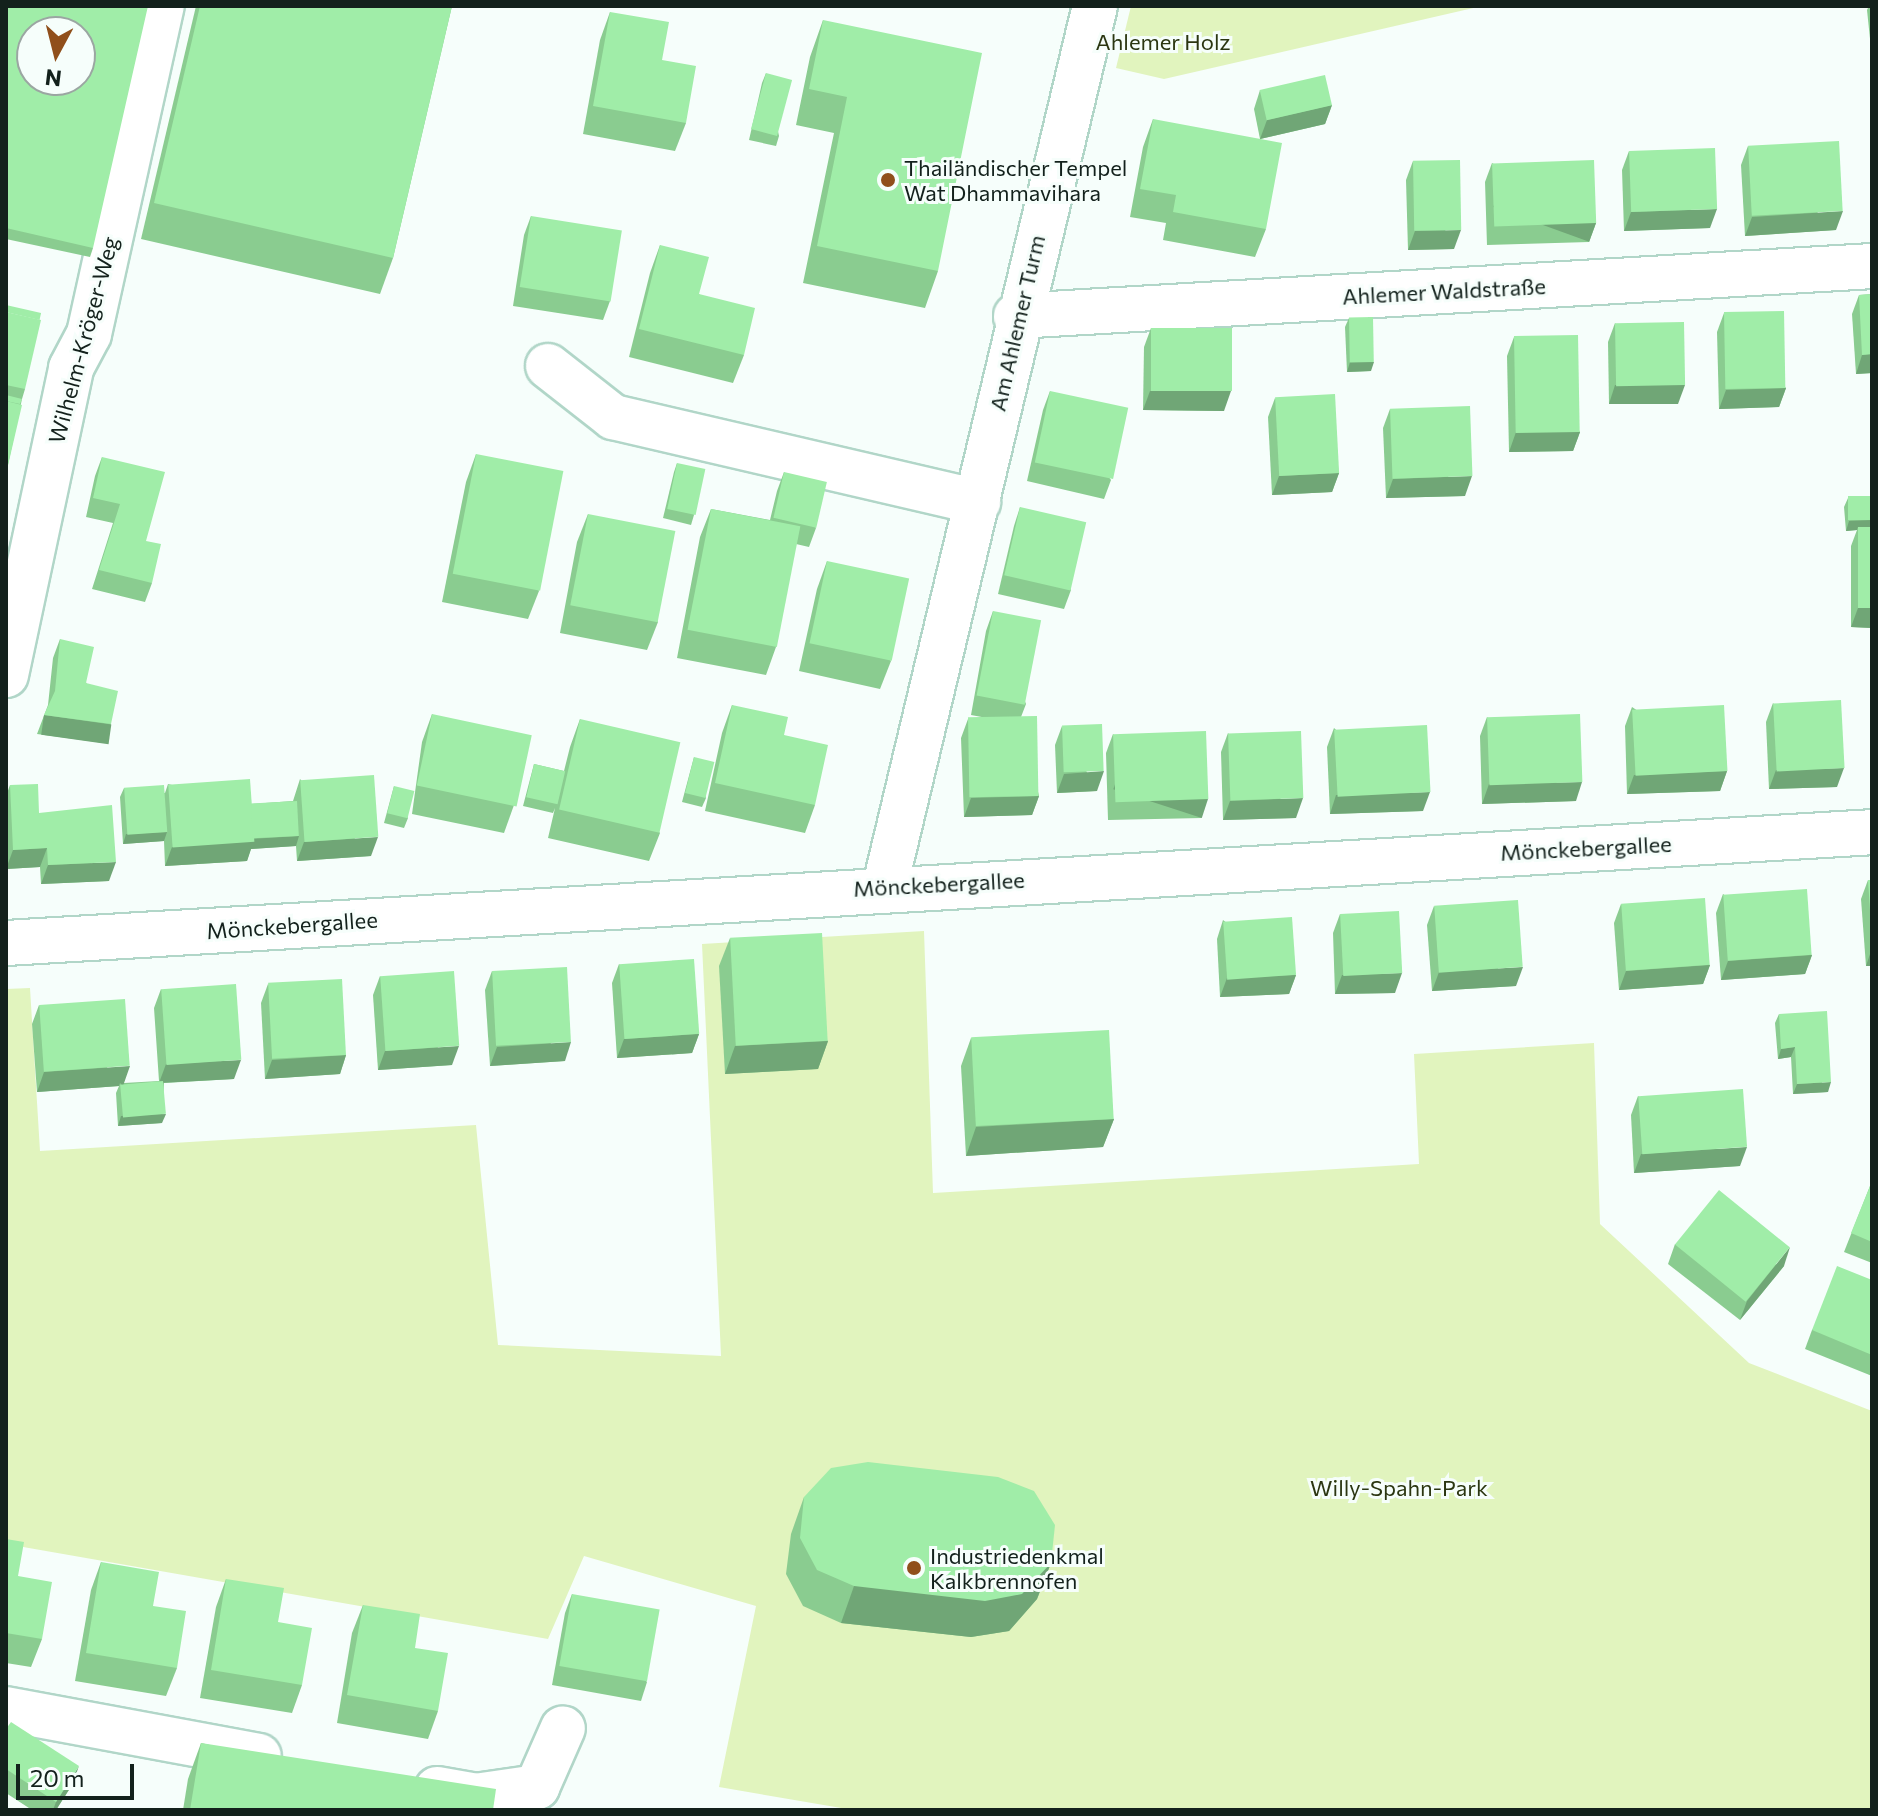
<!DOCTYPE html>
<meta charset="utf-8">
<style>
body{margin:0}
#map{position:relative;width:1878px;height:1816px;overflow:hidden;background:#f6fefb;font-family:Commissioner,sans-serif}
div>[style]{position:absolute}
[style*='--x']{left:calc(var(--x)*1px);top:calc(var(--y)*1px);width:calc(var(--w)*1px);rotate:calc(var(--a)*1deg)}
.green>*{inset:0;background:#e1f4be}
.roads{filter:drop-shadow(2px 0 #b1d6c8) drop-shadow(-2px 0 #b1d6c8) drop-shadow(0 2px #b1d6c8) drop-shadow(0 -2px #b1d6c8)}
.minor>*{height:44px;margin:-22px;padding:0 22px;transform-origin:22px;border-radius:22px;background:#fff}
.wall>*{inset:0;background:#8acc90}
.shaded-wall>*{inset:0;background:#70a676;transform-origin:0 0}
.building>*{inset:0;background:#a0eda8;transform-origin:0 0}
.dots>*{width:22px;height:22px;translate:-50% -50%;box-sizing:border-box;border:4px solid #f6fefb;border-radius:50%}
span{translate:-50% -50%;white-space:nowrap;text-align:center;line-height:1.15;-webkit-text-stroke:6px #f6fefb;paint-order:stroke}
.park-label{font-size:22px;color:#2b3611}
.poi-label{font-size:22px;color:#13211c}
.left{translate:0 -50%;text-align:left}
.street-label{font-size:22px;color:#13211c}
.frame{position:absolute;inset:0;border:8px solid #13211c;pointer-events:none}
.north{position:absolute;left:16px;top:16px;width:80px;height:80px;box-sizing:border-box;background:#f6fefb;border:2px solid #9ba6a2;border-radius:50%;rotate:187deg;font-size:22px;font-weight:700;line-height:32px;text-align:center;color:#13211c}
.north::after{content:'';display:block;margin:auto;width:28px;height:36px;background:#904f1b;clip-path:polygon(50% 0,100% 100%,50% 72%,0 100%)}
.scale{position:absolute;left:16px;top:1764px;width:118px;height:36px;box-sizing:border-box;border:4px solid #13211c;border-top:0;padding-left:10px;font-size:24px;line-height:28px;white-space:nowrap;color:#13211c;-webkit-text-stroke:6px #f6fefb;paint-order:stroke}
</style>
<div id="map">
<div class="green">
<i style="clip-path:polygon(1131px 6px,1482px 6px,1164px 79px,1116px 68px)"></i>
<i style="clip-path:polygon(924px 931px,933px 1193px,1419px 1164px,1414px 1054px,1594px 1043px,1600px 1224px,1749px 1363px,1872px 1411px,1872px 1810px,853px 1810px,719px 1787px,756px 1606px,584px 1556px,548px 1639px,6px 1544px,6px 989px,30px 988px,40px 1151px,476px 1125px,498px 1345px,721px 1356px,702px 944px)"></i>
</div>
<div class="roads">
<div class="minor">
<i style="--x:1016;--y:316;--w:857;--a:-3.34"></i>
<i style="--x:548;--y:366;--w:83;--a:38.1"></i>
<i style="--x:613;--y:417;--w:375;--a:13.1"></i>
<i style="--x:6;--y:675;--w:314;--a:-78"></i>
<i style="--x:71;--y:368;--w:38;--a:-62"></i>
<i style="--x:89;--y:334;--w:336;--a:-77.5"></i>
<i style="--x:885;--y:886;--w:905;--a:-76.58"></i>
<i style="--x:6;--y:943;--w:1869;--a:-3.4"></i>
<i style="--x:6;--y:1709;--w:257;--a:10.5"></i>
<i style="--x:437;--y:1789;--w:39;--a:10"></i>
<i style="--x:475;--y:1796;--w:63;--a:-8.3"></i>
<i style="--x:537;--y:1787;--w:64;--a:-66.2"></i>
</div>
</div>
<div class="wall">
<i style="clip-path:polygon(6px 6px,93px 248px,90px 257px,6px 239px)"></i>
<i style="clip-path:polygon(196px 6px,452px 6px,393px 258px,380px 294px,141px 239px)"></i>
<i style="clip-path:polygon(1869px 6px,1872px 6px,1872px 58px,1867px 10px)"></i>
<i style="clip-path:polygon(610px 12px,662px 60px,686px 123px,675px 151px,583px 134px,600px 40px)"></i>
<i style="clip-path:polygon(823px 20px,938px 271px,925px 308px,803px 283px,834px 133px,796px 125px,810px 57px)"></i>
<i style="clip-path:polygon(766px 73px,779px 136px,776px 146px,749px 140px,762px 83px)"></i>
<i style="clip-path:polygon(1260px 90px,1332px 105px,1325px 124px,1260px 139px,1254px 109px)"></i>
<i style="clip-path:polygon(1153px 119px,1266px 229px,1255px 257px,1163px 240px,1166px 223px,1130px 217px,1143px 147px)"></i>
<i style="clip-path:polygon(1748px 146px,1836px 230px,1745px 236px,1741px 165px)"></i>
<i style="clip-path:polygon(1629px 151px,1710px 228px,1624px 231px,1622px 170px)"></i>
<i style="clip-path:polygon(1413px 161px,1454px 249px,1408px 250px,1406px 180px)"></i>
<i style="clip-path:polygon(1492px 163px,1596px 223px,1589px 242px,1487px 245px,1485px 182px)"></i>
<i style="clip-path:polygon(531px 216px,610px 301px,603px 320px,513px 306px,524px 235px)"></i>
<i style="clip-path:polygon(660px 245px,699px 294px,744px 355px,733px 383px,629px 357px,650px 273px)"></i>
<i style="clip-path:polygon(1872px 294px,1872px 373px,1856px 374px,1852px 314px,1859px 295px)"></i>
<i style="clip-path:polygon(6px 305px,25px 389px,22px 399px,6px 474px)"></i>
<i style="clip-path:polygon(1724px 313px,1786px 388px,1779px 407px,1719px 409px,1717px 332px)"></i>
<i style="clip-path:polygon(1349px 318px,1371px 371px,1347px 372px,1345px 327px)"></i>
<i style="clip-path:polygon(1615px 323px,1678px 404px,1609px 404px,1608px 342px)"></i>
<i style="clip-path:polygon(1151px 328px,1224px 411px,1143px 410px,1144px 347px)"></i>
<i style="clip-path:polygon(1514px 337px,1580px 432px,1573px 451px,1509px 452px,1507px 356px)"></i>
<i style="clip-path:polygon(1050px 391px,1111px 480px,1104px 499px,1027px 481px,1043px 410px)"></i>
<i style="clip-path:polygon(1275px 398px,1339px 473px,1332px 492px,1272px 495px,1268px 417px)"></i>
<i style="clip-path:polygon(1390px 409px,1465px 496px,1386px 498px,1383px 428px)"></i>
<i style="clip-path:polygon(476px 454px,539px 591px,528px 619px,442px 602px,466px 482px)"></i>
<i style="clip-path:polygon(102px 457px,152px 583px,145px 602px,92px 589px,113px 523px,86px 517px,95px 476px)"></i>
<i style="clip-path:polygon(677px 463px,694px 515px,691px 525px,663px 518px,674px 472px)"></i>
<i style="clip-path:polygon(784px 472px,816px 528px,809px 547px,796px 544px,776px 647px,766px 675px,677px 658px,700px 537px,711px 509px,770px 520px,777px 491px)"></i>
<i style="clip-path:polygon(1872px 496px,1872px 628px,1851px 627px,1851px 546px,1857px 530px,1846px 531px,1844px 507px,1848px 498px)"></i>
<i style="clip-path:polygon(1020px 507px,1071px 590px,1064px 609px,998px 594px,1014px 526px)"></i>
<i style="clip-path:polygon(588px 514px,658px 622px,647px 650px,560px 633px,577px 542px)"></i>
<i style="clip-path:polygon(827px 561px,891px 661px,880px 689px,799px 671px,817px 589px)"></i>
<i style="clip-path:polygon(993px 611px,1026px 704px,1021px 717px,1039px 796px,1032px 815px,964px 817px,961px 738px,968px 719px,987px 718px,971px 715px,986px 631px)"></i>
<i style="clip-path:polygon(60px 639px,111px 724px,104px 743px,37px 734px,48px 705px,53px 658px)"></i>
<i style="clip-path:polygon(1773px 703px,1837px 787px,1769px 789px,1766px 722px)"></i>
<i style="clip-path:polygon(732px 705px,784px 735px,815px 805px,805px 833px,705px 811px,722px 733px)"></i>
<i style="clip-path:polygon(1632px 707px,1727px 771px,1720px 791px,1627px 794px,1625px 726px)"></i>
<i style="clip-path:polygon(432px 714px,514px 805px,504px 833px,412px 814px,422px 742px)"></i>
<i style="clip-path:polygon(1487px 717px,1576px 801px,1482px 804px,1480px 736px)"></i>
<i style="clip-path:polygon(580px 719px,660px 833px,649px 861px,548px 838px,555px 808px,553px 813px,523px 806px,534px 764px,564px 771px,570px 747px)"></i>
<i style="clip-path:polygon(1062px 726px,1097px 791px,1057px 793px,1055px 745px)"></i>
<i style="clip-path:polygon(1334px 728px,1423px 811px,1330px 814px,1327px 747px)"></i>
<i style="clip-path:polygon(1228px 733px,1296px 818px,1223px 820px,1221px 752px)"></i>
<i style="clip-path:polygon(1113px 734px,1202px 818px,1108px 820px,1106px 753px)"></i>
<i style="clip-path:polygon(694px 757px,706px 798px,702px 807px,682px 802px)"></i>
<i style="clip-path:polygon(300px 779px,371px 856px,297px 861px,296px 846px,251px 849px,247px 861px,165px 866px,164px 841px,123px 844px,120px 797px,124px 788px,165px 793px,168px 784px,251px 804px,293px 801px)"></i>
<i style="clip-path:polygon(10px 785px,39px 813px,109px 881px,41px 884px,40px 867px,6px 869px,6px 796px)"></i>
<i style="clip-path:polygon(394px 786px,408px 818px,404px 828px,384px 823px)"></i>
<i style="clip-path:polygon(1868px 880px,1872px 880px,1872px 966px,1866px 966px,1861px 899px)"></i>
<i style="clip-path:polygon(1723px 894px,1812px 955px,1805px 974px,1721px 980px,1716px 913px)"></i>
<i style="clip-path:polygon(1621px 904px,1710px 965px,1703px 984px,1619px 990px,1614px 923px)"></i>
<i style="clip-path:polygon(1434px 906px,1516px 986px,1432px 991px,1427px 925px)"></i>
<i style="clip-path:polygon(1340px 914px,1395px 993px,1335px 994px,1333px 933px)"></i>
<i style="clip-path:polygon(1223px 920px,1296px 975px,1289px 994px,1220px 997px,1217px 939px)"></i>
<i style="clip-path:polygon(730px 938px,828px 1041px,818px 1069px,725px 1074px,719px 966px)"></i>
<i style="clip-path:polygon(619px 964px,699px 1034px,692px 1053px,617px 1058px,612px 983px)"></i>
<i style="clip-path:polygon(492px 971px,565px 1061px,490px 1066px,485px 990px)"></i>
<i style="clip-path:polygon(380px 976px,452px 1065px,378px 1070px,373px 995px)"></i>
<i style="clip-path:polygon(268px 984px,346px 1055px,340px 1074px,265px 1079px,261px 1003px)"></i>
<i style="clip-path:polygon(161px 989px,234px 1079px,164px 1083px,162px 1123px,118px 1126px,116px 1093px,119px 1086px,37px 1092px,32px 1024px,39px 1005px,124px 1083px,159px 1081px,154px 1008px)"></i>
<i style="clip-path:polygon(1779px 1014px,1828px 1092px,1793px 1094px,1791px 1057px,1778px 1059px,1775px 1023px)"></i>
<i style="clip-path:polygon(971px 1038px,1114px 1119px,1103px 1147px,966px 1156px,961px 1066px)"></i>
<i style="clip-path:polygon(1638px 1096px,1740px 1166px,1634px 1173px,1631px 1115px)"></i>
<i style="clip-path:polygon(1872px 1181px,1872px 1263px,1844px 1252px)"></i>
<i style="clip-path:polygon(1675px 1244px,1784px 1266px,1740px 1320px,1668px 1264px)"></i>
<i style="clip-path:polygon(1872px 1280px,1872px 1376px,1805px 1349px,1812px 1330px)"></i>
<i style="clip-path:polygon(804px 1497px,1051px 1563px,1037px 1599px,1009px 1631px,971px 1637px,841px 1623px,803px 1606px,786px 1574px,791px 1534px)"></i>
<i style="clip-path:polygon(6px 1539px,18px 1576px,42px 1639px,31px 1667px,6px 1663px)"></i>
<i style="clip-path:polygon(101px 1562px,153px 1606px,177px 1668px,166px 1696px,75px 1681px,91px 1590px)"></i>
<i style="clip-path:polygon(226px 1579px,302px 1685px,292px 1713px,200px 1698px,216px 1607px)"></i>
<i style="clip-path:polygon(572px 1594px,647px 1682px,641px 1701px,552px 1685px,565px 1613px)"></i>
<i style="clip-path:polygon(363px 1605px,415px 1648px,438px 1711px,428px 1739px,337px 1723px,352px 1633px)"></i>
<i style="clip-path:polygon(6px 1729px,72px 1785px,56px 1810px,32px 1810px,6px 1793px)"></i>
<i style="clip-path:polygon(201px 1743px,493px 1810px,183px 1810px,188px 1779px)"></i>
</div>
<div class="shaded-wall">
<i style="clip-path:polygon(1332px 105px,1325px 124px,1260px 139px,1267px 120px)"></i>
<i style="clip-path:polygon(1717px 209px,1710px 228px,1624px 231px,1631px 212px)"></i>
<i style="clip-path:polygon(1843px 211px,1836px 230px,1745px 236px,1752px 217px)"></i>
<i style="left:1596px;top:223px;width:20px;height:102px;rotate:110deg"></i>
<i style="clip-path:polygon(1461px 230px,1454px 249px,1408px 250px,1415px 231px)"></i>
<i style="clip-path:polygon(1872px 354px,1872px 373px,1856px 374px,1862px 355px)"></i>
<i style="clip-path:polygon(1350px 362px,1374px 362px,1371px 371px,1347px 372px)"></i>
<i style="clip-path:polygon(1615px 385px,1685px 385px,1678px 404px,1609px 404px)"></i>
<i style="clip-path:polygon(1786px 388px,1779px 407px,1719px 409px,1726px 390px)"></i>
<i style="clip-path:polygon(1150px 391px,1231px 391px,1224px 411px,1143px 410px)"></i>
<i style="clip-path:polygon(1516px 432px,1580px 432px,1573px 451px,1509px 452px)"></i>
<i style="clip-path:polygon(1339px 473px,1332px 492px,1272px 495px,1279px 476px)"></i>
<i style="clip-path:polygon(1472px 476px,1465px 496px,1386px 498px,1393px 479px)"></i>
<i style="clip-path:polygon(1872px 520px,1872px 529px,1858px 527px,1857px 530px,1846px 531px,1849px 521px)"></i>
<i style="clip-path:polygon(1858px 608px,1872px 608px,1872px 628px,1851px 627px)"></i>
<i style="left:44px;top:715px;width:68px;height:20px;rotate:8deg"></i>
<i style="clip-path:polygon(1844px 768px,1837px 787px,1769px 789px,1776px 770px)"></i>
<i style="clip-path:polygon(1104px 771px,1097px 791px,1057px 793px,1064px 774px)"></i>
<i style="clip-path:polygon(1727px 771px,1720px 791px,1627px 794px,1634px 775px)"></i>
<i style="clip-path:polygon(1582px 782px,1576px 801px,1482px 804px,1489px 784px)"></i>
<i style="clip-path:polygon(1430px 792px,1423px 811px,1330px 814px,1336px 795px)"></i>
<i style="clip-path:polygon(1039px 796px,1032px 815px,964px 817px,971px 798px)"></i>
<i style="clip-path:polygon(1303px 798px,1296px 818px,1223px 820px,1230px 801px)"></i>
<i style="left:1208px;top:799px;width:20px;height:93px;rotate:108deg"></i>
<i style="clip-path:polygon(167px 832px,164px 841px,123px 844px,126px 834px)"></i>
<i style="clip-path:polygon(299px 836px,296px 846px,251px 849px,247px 861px,165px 866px,172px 847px,250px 839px)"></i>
<i style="clip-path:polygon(378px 837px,371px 856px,297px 861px,304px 842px)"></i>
<i style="clip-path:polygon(47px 848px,40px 867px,6px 869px,13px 850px)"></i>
<i style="clip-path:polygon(116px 862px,109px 881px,41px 884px,48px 865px)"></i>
<i style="clip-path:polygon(1872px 948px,1872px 966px,1866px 966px)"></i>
<i style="clip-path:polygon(1812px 955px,1805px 974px,1721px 980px,1728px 961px)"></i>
<i style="clip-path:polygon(1710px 965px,1703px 984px,1619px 990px,1626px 971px)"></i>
<i style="clip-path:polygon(1523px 967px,1516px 986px,1432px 991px,1439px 972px)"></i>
<i style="clip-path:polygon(1402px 973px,1395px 993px,1335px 994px,1342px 975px)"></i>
<i style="clip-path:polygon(1296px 975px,1289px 994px,1220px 997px,1227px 978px)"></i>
<i style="clip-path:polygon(699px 1034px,692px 1053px,617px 1058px,624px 1039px)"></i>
<i style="clip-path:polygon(828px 1041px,818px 1069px,725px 1074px,735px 1046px)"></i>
<i style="clip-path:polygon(571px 1042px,565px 1061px,490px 1066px,497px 1047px)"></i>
<i style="clip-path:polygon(459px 1046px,452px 1065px,378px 1070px,385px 1051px)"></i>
<i style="clip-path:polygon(1795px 1047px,1791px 1057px,1778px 1059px,1781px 1049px)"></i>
<i style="clip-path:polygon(346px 1055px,340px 1074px,265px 1079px,272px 1060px)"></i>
<i style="clip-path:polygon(241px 1060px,234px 1079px,159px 1083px,166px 1064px)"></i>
<i style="clip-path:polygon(130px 1066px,123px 1086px,120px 1083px,119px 1086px,37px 1092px,44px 1072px)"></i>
<i style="clip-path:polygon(1831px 1082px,1828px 1092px,1793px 1094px,1797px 1084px)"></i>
<i style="clip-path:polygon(166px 1114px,162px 1123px,118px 1126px,121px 1116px)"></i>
<i style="clip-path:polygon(1114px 1119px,1103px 1147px,966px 1156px,976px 1127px)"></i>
<i style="clip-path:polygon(1747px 1147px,1740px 1166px,1634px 1173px,1641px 1154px)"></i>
<i style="clip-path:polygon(1790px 1247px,1784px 1266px,1740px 1320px,1747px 1301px)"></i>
<i style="clip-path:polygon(1051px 1563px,1037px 1599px,1009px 1631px,971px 1637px,841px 1623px,854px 1586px)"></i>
<i style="clip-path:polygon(79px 1766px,72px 1785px,56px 1810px,53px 1810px,56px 1802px)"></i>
</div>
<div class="building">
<i style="clip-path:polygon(evenodd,6px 6px,148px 6px,93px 248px,6px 228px,6px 6px,32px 32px,80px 32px,80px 80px,32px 80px,32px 32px)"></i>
<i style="clip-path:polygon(200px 6px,452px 6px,393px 258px,154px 203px)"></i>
<i style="clip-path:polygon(610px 12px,669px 22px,662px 60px,696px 66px,686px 123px,593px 106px)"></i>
<i style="clip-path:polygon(823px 20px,982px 53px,938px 271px,817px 246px,847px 97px,809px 89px)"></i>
<i style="left:766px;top:73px;width:27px;height:58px;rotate:15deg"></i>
<i style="left:1325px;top:75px;width:31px;height:67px;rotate:77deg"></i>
<i style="clip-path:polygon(1153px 119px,1282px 143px,1266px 229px,1173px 212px,1176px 195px,1140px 189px)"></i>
<i style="left:1839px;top:141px;width:70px;height:91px;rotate:87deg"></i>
<i style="left:1715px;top:148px;width:61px;height:86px;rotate:88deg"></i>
<i style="left:1460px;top:160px;width:70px;height:47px;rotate:89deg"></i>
<i style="left:1594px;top:160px;width:63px;height:102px;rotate:88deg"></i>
<i style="left:531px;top:216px;width:92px;height:72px;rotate:9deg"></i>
<i style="clip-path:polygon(660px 245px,709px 257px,699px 294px,755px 308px,744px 355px,639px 329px)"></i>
<i style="clip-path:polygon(1872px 294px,1872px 354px,1862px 355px,1859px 295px)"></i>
<i style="left:6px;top:305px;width:36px;height:7px;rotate:13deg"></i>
<i style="left:1784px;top:311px;width:77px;height:60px;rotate:89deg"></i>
<i style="clip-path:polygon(6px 312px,41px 320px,25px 389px,6px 385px)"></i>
<i style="left:1373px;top:317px;width:45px;height:24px;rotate:89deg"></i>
<i style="left:1684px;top:322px;width:63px;height:69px;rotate:89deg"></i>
<i style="left:1151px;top:328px;width:81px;height:63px"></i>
<i style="left:1578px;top:335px;width:97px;height:64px;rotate:89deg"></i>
<i style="left:1050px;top:391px;width:80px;height:73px;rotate:12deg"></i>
<i style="left:1335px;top:394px;width:79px;height:60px;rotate:87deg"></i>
<i style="clip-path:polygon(6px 395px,22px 399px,20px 404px,6px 401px)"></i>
<i style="clip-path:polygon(6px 401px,22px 405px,6px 474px)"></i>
<i style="left:1470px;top:406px;width:70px;height:80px;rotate:88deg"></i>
<i style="left:476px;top:454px;width:89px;height:122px;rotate:11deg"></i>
<i style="clip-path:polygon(102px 457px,165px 472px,146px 541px,161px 544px,152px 583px,99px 570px,120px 504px,93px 498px)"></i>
<i style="left:677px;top:463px;width:29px;height:47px;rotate:12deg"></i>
<i style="left:784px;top:472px;width:44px;height:47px;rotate:13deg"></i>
<i style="left:1872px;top:496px;width:24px;height:24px;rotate:90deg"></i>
<i style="left:1020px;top:507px;width:68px;height:70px;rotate:13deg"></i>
<i style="left:711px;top:509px;width:91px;height:123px;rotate:11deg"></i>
<i style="left:588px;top:514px;width:89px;height:93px;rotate:11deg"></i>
<i style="left:1858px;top:527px;width:14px;height:81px"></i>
<i style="left:827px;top:561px;width:84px;height:84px;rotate:12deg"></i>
<i style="left:993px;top:611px;width:49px;height:86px;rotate:11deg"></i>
<i style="clip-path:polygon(60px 639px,94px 647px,86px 683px,118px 691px,111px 724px,44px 715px,55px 691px)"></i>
<i style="left:1841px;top:700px;width:68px;height:68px;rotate:87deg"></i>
<i style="clip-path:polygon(732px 705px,788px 717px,784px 735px,828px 745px,815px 805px,715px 783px)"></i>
<i style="left:1724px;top:705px;width:66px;height:92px;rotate:87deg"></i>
<i style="left:432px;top:714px;width:102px;height:73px;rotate:12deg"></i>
<i style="left:1580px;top:714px;width:68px;height:93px;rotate:88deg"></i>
<i style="left:1037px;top:716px;width:80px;height:69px;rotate:89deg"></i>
<i style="left:580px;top:719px;width:103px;height:93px;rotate:13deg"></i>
<i style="left:1102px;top:724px;width:47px;height:40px;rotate:88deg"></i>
<i style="left:1427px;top:725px;width:67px;height:93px;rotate:87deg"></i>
<i style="left:1206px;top:731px;width:68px;height:93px;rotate:88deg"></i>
<i style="left:1301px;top:731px;width:67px;height:73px;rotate:88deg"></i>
<i style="left:694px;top:757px;width:21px;height:37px;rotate:14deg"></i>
<i style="left:534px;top:764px;width:32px;height:34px;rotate:13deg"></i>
<i style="left:374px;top:775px;width:62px;height:74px;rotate:86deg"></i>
<i style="left:250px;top:779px;width:63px;height:82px;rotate:86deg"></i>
<i style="clip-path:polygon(38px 784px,39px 813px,112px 805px,116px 862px,48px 865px,47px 848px,13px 850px,10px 785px)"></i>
<i style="left:164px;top:785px;width:47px;height:40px;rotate:86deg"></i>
<i style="left:394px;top:786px;width:21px;height:28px;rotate:14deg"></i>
<i style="left:297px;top:801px;width:35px;height:46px;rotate:87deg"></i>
<i style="clip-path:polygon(1868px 880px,1872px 880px,1872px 940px)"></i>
<i style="left:1807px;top:889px;width:66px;height:84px;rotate:86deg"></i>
<i style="left:1705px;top:898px;width:67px;height:84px;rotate:86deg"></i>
<i style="left:1518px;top:900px;width:67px;height:84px;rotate:86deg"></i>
<i style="left:1399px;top:911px;width:62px;height:59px;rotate:87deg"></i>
<i style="left:1292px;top:917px;width:58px;height:69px;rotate:86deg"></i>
<i style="left:822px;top:933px;width:108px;height:92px;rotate:87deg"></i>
<i style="left:694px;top:959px;width:75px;height:75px;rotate:86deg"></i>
<i style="left:567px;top:967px;width:75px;height:75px;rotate:87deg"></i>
<i style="left:454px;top:971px;width:75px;height:74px;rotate:86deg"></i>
<i style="left:342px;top:979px;width:76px;height:74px;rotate:87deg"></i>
<i style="left:236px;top:984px;width:76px;height:75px;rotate:86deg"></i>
<i style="left:125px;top:999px;width:67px;height:86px;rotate:86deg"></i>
<i style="clip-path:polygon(1827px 1011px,1831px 1082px,1797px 1084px,1795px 1047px,1781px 1049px,1779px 1014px)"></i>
<i style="left:1109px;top:1030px;width:89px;height:138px;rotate:87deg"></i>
<i style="left:163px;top:1081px;width:33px;height:43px;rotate:85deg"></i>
<i style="left:1743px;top:1089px;width:58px;height:105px;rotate:86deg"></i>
<i style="clip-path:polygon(1872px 1181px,1872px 1242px,1851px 1233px)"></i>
<i style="left:1719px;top:1190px;width:91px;height:70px;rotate:39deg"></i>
<i style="clip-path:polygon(1837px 1266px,1872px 1280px,1872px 1355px,1812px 1330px)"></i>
<i style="clip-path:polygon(868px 1462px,998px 1477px,1034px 1491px,1055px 1525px,1051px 1563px,1022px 1594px,985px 1601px,854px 1586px,817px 1570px,800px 1538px,804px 1497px,831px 1468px)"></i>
<i style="clip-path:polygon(6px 1539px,24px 1542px,18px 1576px,52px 1582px,42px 1639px,6px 1633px)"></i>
<i style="clip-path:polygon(101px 1562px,159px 1572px,153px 1606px,186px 1611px,177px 1668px,86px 1653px)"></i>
<i style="clip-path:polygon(226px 1579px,284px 1588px,278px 1622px,312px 1628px,302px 1685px,211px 1670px)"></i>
<i style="left:572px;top:1594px;width:89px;height:73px;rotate:10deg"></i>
<i style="clip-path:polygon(363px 1605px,420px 1614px,415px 1648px,448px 1653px,438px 1711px,347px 1695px)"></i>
<i style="clip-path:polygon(11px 1722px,79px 1766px,56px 1802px,6px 1769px,6px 1729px)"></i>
<i style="clip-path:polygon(201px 1743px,496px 1789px,493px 1810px,190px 1810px)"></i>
</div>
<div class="dots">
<i style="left:888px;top:180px;background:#904f1b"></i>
<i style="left:914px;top:1568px;background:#904f1b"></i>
</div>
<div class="park-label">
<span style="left:1163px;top:42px">Ahlemer Holz</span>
<span style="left:1399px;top:1488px">Willy-Spahn-Park</span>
</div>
<div class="poi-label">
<span class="left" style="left:904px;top:180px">Thailändischer Tempel<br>Wat Dhammavihara</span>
<span class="left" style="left:930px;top:1568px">Industriedenkmal<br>Kalkbrennofen</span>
</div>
<div class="street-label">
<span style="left:1444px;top:291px;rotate:-3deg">Ahlemer Waldstraße</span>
<span style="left:1017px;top:323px;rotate:-77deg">Am Ahlemer Turm</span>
<span style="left:83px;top:340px;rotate:-75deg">Wilhelm-Kröger-Weg</span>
<span style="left:1586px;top:848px;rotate:-3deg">Mönckebergallee</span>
<span style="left:939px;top:884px;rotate:-3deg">Mönckebergallee</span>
<span style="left:292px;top:925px;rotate:-4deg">Mönckebergallee</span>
</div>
<div class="frame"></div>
<div class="north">N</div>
<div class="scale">20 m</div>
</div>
